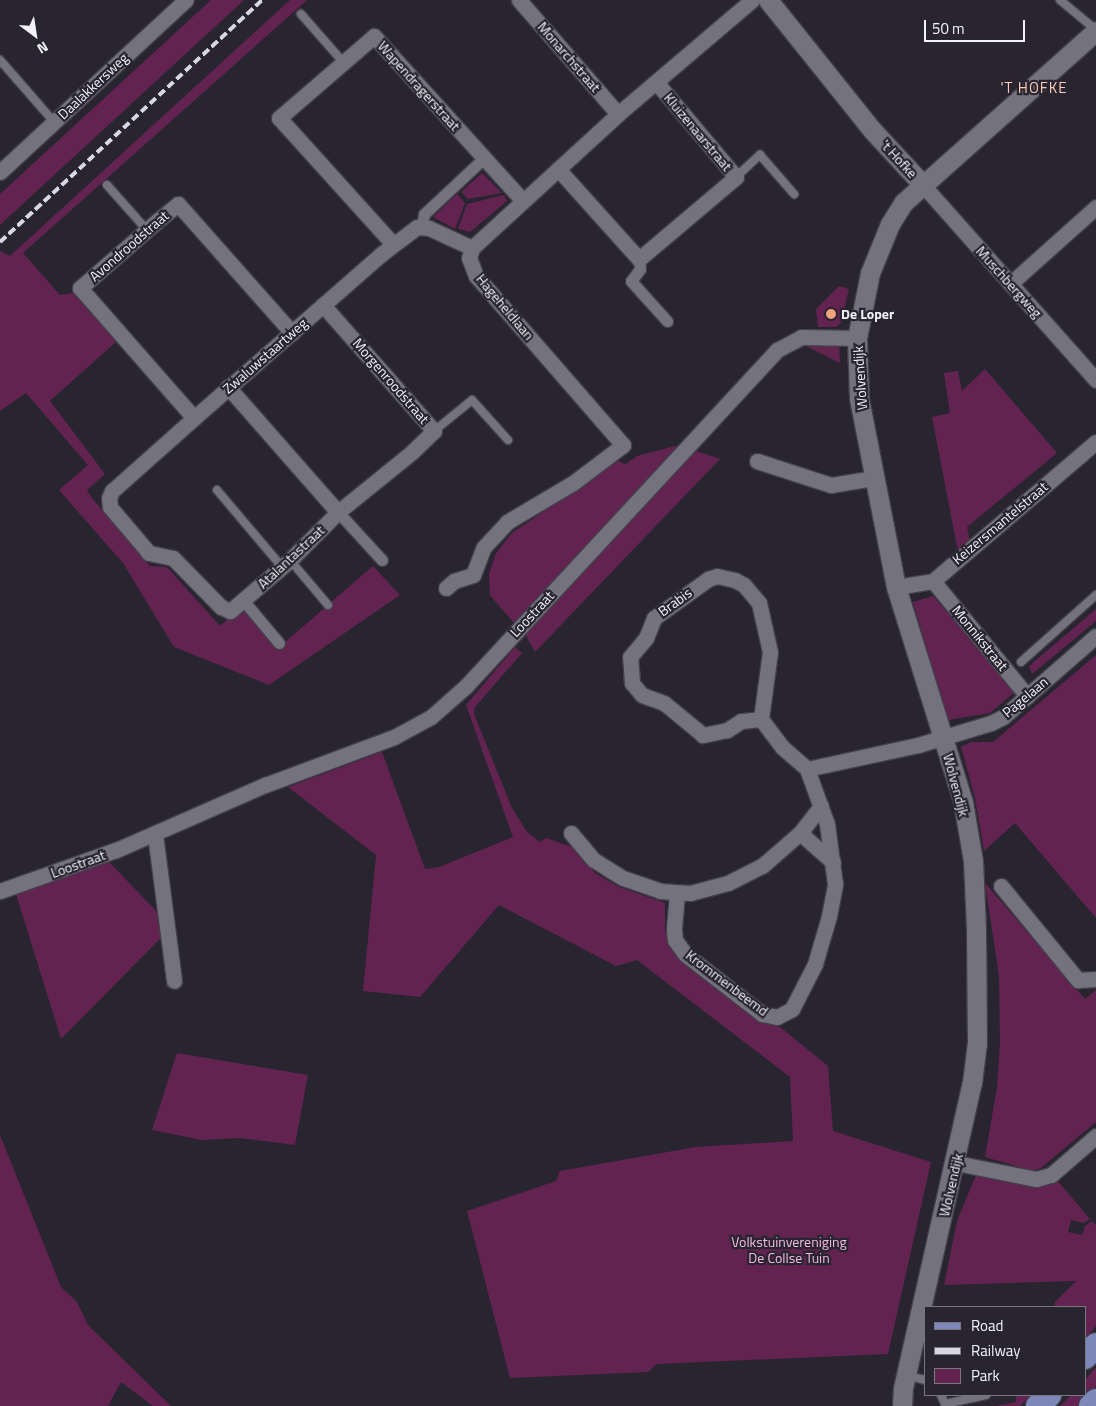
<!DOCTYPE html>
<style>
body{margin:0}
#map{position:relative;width:1096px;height:1406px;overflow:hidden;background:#282530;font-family:"Titillium Web",sans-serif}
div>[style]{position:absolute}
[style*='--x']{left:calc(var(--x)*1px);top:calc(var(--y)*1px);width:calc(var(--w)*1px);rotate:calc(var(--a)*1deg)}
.green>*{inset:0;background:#632351}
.roads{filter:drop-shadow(1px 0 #43404a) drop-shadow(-1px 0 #43404a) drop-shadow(0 1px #43404a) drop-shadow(0 -1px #43404a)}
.service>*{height:8px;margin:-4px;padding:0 4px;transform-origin:4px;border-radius:4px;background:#74727e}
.pedestrian>*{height:11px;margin:-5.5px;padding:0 5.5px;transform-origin:5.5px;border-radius:5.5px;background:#74727e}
.minor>*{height:15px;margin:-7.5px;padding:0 7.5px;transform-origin:7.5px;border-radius:7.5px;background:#74727e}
.tertiary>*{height:19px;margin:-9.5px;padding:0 9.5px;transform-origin:9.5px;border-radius:9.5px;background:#74727e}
.primary>*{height:24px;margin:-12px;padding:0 12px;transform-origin:12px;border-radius:12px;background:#7e87b9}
.rail>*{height:4px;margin-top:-2px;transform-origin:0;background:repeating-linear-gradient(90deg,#d9d7df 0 8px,transparent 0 12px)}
.dots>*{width:14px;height:14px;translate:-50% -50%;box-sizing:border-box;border:2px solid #282530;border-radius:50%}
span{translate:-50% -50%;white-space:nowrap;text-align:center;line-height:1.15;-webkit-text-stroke:4.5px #282530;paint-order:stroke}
.street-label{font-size:14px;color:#f3f2f9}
.poi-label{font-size:14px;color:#f3f2f9;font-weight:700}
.left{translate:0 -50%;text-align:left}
.park-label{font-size:14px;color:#f5b9e0}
.neighbourhood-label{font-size:15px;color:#faccb7;letter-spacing:1px}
.legend{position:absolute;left:924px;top:1306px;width:162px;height:90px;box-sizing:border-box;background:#282530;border:1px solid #797780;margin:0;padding:6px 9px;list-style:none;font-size:15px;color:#f3f2f9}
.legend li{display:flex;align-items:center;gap:10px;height:25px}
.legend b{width:25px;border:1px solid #797780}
.north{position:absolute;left:10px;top:10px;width:50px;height:50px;-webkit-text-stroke:4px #282530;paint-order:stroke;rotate:149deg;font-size:14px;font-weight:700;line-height:20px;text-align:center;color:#f3f2f9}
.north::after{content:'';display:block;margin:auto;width:18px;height:22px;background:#f3f2f9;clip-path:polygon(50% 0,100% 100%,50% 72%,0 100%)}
.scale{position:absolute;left:924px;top:20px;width:101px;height:22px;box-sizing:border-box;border:2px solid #f3f2f9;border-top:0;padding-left:6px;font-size:15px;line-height:18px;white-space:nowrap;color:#f3f2f9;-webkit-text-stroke:4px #282530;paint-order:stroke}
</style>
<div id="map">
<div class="green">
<i style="clip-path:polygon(211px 0,244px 0,0 225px,0 194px)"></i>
<i style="clip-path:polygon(290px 0,307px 0,23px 253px,60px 295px,73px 293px,117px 341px,50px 401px,105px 474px,87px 490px,91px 497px,150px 566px,167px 567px,220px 626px,242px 607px,277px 649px,373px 566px,400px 595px,269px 685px,174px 647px,123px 563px,59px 490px,88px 465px,26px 393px,0 411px,0 251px,10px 256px)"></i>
<i style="clip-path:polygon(482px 173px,502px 193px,468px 199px,461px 192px)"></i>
<i style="clip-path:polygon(457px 194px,465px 203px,455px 229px,433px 217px)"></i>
<i style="clip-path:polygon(504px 195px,507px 201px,470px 232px,458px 229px,467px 204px)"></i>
<i style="clip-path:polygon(839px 286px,849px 289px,841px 323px,836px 327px,818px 327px,816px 309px)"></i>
<i style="clip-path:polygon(839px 343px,840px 363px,806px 346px,792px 350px,803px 344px)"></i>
<i style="clip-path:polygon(985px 369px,1057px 453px,967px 527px,971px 547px,959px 557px,932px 417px,950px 413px,944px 373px,958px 371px,962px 391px)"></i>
<i style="clip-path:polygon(675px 446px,682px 448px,514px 623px,490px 595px,489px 574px,496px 553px,512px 533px,618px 461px,626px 464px,637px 456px)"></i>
<i style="clip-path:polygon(696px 451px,720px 459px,535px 652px,525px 634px)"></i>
<i style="clip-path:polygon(933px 596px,1016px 691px,990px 713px,948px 720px,913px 602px)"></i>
<i style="clip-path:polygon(1096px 609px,1096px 621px,1032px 674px,1029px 666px)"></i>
<i style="clip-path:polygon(515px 647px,522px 653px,475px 707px,474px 714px,512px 808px,527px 832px,540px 842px,546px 838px,572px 847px,595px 873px,619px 887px,665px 903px,665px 929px,668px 941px,754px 1014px,768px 1024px,780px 1027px,828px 1066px,833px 1131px,931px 1162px,888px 1354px,657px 1364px,648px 1372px,510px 1378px,467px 1211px,556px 1181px,560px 1171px,696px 1147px,793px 1141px,790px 1077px,637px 960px,616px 966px,499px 905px,420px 997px,363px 991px,376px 855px,288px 787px,382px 752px,425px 869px,439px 867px,513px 837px,466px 705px)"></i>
<i style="clip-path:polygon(1096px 655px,1096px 918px,1015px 823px,984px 851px,975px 798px,961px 747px,971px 742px,993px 742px)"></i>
<i style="clip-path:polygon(109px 862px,162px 917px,163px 936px,61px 1039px,16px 894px)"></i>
<i style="clip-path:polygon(985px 883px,1085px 999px,1096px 990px,1096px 1122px,1041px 1168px,1032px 1171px,985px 1157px,997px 1087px,1000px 1043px,999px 976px)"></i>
<i style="clip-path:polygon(177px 1053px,308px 1075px,295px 1145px,240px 1138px,202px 1140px,152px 1130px)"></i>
<i style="clip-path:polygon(0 1135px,61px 1287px,77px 1302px,88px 1325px,171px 1406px,153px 1406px,121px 1382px,108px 1406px,0 1406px)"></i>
<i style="clip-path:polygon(976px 1175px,1012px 1178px,1042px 1187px,1055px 1178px,1090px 1219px,1084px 1223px,1071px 1220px,1068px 1232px,1082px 1235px,1085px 1226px,1092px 1221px,1096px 1225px,1096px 1326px,1085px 1339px,1085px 1307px,1055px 1307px,1055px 1302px,1076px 1281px,944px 1285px,957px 1221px)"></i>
<i style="clip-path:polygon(1096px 1367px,1096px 1387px,1078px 1406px,1060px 1406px,1071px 1395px,1085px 1395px,1085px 1380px)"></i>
<i style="clip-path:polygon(1016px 1395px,1031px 1395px,1020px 1406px,996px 1406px,1016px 1402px)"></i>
</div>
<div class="roads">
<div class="service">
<i style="--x:1060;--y:0;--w:47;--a:39.8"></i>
<i style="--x:301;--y:14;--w:64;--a:48.8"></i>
<i style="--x:0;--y:60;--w:82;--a:48.9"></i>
<i style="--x:736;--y:177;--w:33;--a:-43"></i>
<i style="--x:760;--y:155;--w:52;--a:48.9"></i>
<i style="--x:107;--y:185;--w:60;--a:48.4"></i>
<i style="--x:434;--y:431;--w:49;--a:-39.2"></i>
<i style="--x:472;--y:400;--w:54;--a:48"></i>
<i style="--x:217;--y:490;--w:101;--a:49.8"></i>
<i style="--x:290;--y:560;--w:59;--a:49.8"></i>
<i style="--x:1021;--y:662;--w:101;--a:-41.8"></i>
<i style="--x:906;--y:1375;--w:20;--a:15"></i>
<i style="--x:941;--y:1395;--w:10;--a:66"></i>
<i style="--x:945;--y:1404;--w:42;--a:-12.4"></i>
</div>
<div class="pedestrian">
<i style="--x:422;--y:226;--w:12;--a:-81"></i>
<i style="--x:424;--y:214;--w:82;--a:-43"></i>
<i style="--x:639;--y:259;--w:10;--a:84"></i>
<i style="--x:640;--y:269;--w:15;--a:127"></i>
<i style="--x:631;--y:281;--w:54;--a:48"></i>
<i style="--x:338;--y:512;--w:65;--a:47.5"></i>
<i style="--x:243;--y:600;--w:56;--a:50.1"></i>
</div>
<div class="minor">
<i style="--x:519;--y:0;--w:151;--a:49"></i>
<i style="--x:558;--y:169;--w:121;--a:48"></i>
<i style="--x:639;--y:259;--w:127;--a:-40.2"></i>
<i style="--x:736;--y:177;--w:124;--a:-130.1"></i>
<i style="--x:0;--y:172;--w:253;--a:-42.8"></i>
<i style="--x:922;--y:184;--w:262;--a:48.4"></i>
<i style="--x:393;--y:244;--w:170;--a:-132.1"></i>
<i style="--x:279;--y:118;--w:125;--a:-40.8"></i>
<i style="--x:374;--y:36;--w:221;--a:47.9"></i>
<i style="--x:1011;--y:283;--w:114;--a:-41.8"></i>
<i style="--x:228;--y:387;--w:167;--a:48.7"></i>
<i style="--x:338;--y:512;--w:95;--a:-39"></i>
<i style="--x:412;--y:452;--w:30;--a:-44"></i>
<i style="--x:434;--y:431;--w:168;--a:-131.4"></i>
<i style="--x:194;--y:418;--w:173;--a:-131.2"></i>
<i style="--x:80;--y:288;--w:102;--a:-41"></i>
<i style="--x:157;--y:221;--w:27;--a:-39"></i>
<i style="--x:178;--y:204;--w:172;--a:48.5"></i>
<i style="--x:757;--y:461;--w:78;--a:18"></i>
<i style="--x:831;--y:485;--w:44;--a:-9.2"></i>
<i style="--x:338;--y:512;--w:68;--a:135"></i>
<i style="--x:290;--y:560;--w:79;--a:139.6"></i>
<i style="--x:230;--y:611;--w:10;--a:-156"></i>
<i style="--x:221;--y:607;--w:69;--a:-134.4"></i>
<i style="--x:173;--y:558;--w:25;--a:-168"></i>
<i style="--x:149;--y:553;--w:60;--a:-130.3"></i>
<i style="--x:110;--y:507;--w:9;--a:-96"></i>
<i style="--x:109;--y:498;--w:8;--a:-67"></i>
<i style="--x:112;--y:491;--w:110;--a:-41.7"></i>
<i style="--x:194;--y:418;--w:247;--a:-41.2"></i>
<i style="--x:380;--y:255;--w:46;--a:-37.1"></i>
<i style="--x:417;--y:227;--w:12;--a:5"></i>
<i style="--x:429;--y:228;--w:47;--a:24.9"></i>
<i style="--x:933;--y:581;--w:149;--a:50.7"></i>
<i style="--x:896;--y:587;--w:37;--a:-9"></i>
<i style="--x:933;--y:581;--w:214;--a:-40.5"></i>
<i style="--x:446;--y:588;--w:11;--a:-41"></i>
<i style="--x:454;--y:581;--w:20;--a:-18"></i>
<i style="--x:473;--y:575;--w:30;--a:-69"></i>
<i style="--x:484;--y:547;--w:34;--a:-47"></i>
<i style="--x:507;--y:522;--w:77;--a:-30.6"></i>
<i style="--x:573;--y:483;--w:63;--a:-37.2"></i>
<i style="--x:623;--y:445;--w:224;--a:-131"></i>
<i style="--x:476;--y:276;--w:19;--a:-111"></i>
<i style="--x:469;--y:258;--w:10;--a:-73"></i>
<i style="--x:472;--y:248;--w:198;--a:-42.5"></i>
<i style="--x:618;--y:114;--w:176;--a:-40.4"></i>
<i style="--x:761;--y:719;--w:20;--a:174"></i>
<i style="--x:741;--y:721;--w:17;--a:147"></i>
<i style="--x:727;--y:730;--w:25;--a:168"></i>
<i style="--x:703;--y:735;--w:50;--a:-140.6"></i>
<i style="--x:664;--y:703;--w:23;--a:-160"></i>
<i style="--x:642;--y:695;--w:16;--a:-130"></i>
<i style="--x:632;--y:683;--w:26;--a:-94"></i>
<i style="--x:630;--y:657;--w:25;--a:-50"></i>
<i style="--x:646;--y:638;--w:22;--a:-68"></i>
<i style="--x:654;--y:618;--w:67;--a:-35.8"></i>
<i style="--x:708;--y:579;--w:9;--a:-18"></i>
<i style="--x:717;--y:576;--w:18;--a:13"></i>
<i style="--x:735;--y:580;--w:10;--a:29"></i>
<i style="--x:744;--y:585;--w:23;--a:50"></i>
<i style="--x:759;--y:603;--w:50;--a:77.3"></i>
<i style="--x:770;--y:652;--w:68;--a:97.7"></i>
<i style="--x:761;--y:719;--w:35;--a:53"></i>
<i style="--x:782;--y:747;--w:33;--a:41"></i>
<i style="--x:807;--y:769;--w:114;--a:-12.2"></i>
<i style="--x:918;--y:745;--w:76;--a:-16.8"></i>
<i style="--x:991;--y:723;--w:13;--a:-27"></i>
<i style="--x:1003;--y:717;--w:123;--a:-41.1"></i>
<i style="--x:571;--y:833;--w:35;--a:50"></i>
<i style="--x:594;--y:860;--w:34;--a:32"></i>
<i style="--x:623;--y:878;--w:39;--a:19"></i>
<i style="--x:660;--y:891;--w:30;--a:4"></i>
<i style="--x:690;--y:893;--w:39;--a:-15"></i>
<i style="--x:728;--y:883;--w:38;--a:-27"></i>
<i style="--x:762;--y:866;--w:50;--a:-41"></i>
<i style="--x:800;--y:833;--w:34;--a:-52"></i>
<i style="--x:800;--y:833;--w:44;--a:41.3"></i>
<i style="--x:155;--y:834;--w:148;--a:82.6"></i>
<i style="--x:1001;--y:886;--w:122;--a:50.7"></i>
<i style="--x:1078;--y:980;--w:18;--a:-3"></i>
<i style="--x:0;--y:891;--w:123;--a:-19.5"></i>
<i style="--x:116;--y:850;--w:163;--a:-23.6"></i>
<i style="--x:265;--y:785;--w:138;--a:-20.4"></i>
<i style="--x:394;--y:737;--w:42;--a:-28.4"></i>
<i style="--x:431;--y:717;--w:47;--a:-41.5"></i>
<i style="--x:466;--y:686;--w:458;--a:-47.2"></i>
<i style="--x:777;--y:350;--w:27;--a:-28"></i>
<i style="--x:801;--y:337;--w:56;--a:1"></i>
<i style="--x:677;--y:894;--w:35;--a:95"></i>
<i style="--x:674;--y:929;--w:11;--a:85"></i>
<i style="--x:675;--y:940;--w:17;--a:54"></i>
<i style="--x:685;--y:954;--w:98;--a:37.9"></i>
<i style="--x:762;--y:1014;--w:15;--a:11"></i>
<i style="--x:777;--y:1017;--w:17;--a:-28"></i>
<i style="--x:792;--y:1009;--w:51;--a:-62.9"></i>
<i style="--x:815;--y:964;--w:50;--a:-73.7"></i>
<i style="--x:829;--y:916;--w:33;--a:-79"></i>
<i style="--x:835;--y:884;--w:61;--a:-97.6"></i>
<i style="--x:827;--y:824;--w:59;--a:-110"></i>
<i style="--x:956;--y:1163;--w:82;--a:11.3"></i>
<i style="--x:1036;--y:1179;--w:16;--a:-15"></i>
<i style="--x:1051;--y:1175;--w:60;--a:-40.9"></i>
</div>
<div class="tertiary">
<i style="--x:768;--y:0;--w:168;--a:51.3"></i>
<i style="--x:873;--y:131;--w:72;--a:47.2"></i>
<i style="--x:902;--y:1406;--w:18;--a:-87"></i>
<i style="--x:903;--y:1388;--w:313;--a:-77.3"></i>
<i style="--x:972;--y:1083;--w:39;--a:-83"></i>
<i style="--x:977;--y:1044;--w:115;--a:-90.5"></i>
<i style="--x:976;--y:929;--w:68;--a:-92.5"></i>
<i style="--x:973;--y:861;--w:60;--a:-99.6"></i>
<i style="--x:963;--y:802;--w:225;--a:-107.3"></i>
<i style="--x:896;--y:587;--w:193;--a:-101.1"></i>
<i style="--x:859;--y:398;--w:60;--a:-91.9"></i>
<i style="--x:857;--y:338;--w:66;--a:-78.7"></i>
<i style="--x:870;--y:273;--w:53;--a:-67.8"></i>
<i style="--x:890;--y:224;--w:26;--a:-58"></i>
<i style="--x:904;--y:202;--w:257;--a:-41.7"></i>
</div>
<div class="primary">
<i style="--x:1085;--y:1357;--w:16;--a:-47"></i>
<i style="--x:1038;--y:1406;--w:16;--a:-45"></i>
<i style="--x:1091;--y:1406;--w:7;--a:-45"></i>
</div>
</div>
<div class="rail">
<i style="--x:0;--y:242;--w:357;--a:-42.7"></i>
</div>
<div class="dots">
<i style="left:831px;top:314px;background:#f1a17c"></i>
</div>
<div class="street-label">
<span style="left:569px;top:57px;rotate:49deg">Monarchstraat</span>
<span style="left:93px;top:86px;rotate:-43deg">Daalakkersweg</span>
<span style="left:419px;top:86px;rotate:48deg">Wapendragerstraat</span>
<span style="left:698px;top:132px;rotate:50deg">Kluizenaarstraat</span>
<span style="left:899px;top:159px;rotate:47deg">'t Hofke</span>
<span style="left:129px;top:246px;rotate:-41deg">Avondroodstraat</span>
<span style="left:1009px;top:282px;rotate:48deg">Muschbergweg</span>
<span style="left:505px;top:307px;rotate:50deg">Hageheldlaan</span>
<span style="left:265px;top:356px;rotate:-41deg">Zwaluwstaartweg</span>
<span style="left:860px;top:378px;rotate:-94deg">Wolvendijk</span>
<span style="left:391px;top:381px;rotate:49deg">Morgenroodstraat</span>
<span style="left:1000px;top:523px;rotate:-40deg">Keizersmantelstraat</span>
<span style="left:291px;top:557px;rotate:-43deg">Atalantastraat</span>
<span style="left:675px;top:602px;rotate:-36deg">Brabis</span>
<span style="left:532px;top:614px;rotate:-47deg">Loostraat</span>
<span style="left:980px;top:638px;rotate:51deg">Monnikstraat</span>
<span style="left:1025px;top:697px;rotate:-40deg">Pagelaan</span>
<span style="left:956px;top:785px;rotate:75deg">Wolvendijk</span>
<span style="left:78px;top:864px;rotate:-20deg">Loostraat</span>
<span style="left:727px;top:983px;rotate:37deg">Krommenbeemd</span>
<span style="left:951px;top:1185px;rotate:-77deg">Wolvendijk</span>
</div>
<div class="poi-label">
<span class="left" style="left:841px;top:314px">De Loper</span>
</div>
<div class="park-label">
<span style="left:789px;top:1250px">Volkstuinvereniging<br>De Collse Tuin</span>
</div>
<div class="neighbourhood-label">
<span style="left:1034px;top:88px">'T HOFKE</span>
</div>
<ul class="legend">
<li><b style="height:6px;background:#7e87b9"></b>Road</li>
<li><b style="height:6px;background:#d9d7df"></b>Railway</li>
<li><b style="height:14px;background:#632351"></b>Park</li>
</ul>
<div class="north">N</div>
<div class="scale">50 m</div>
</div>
